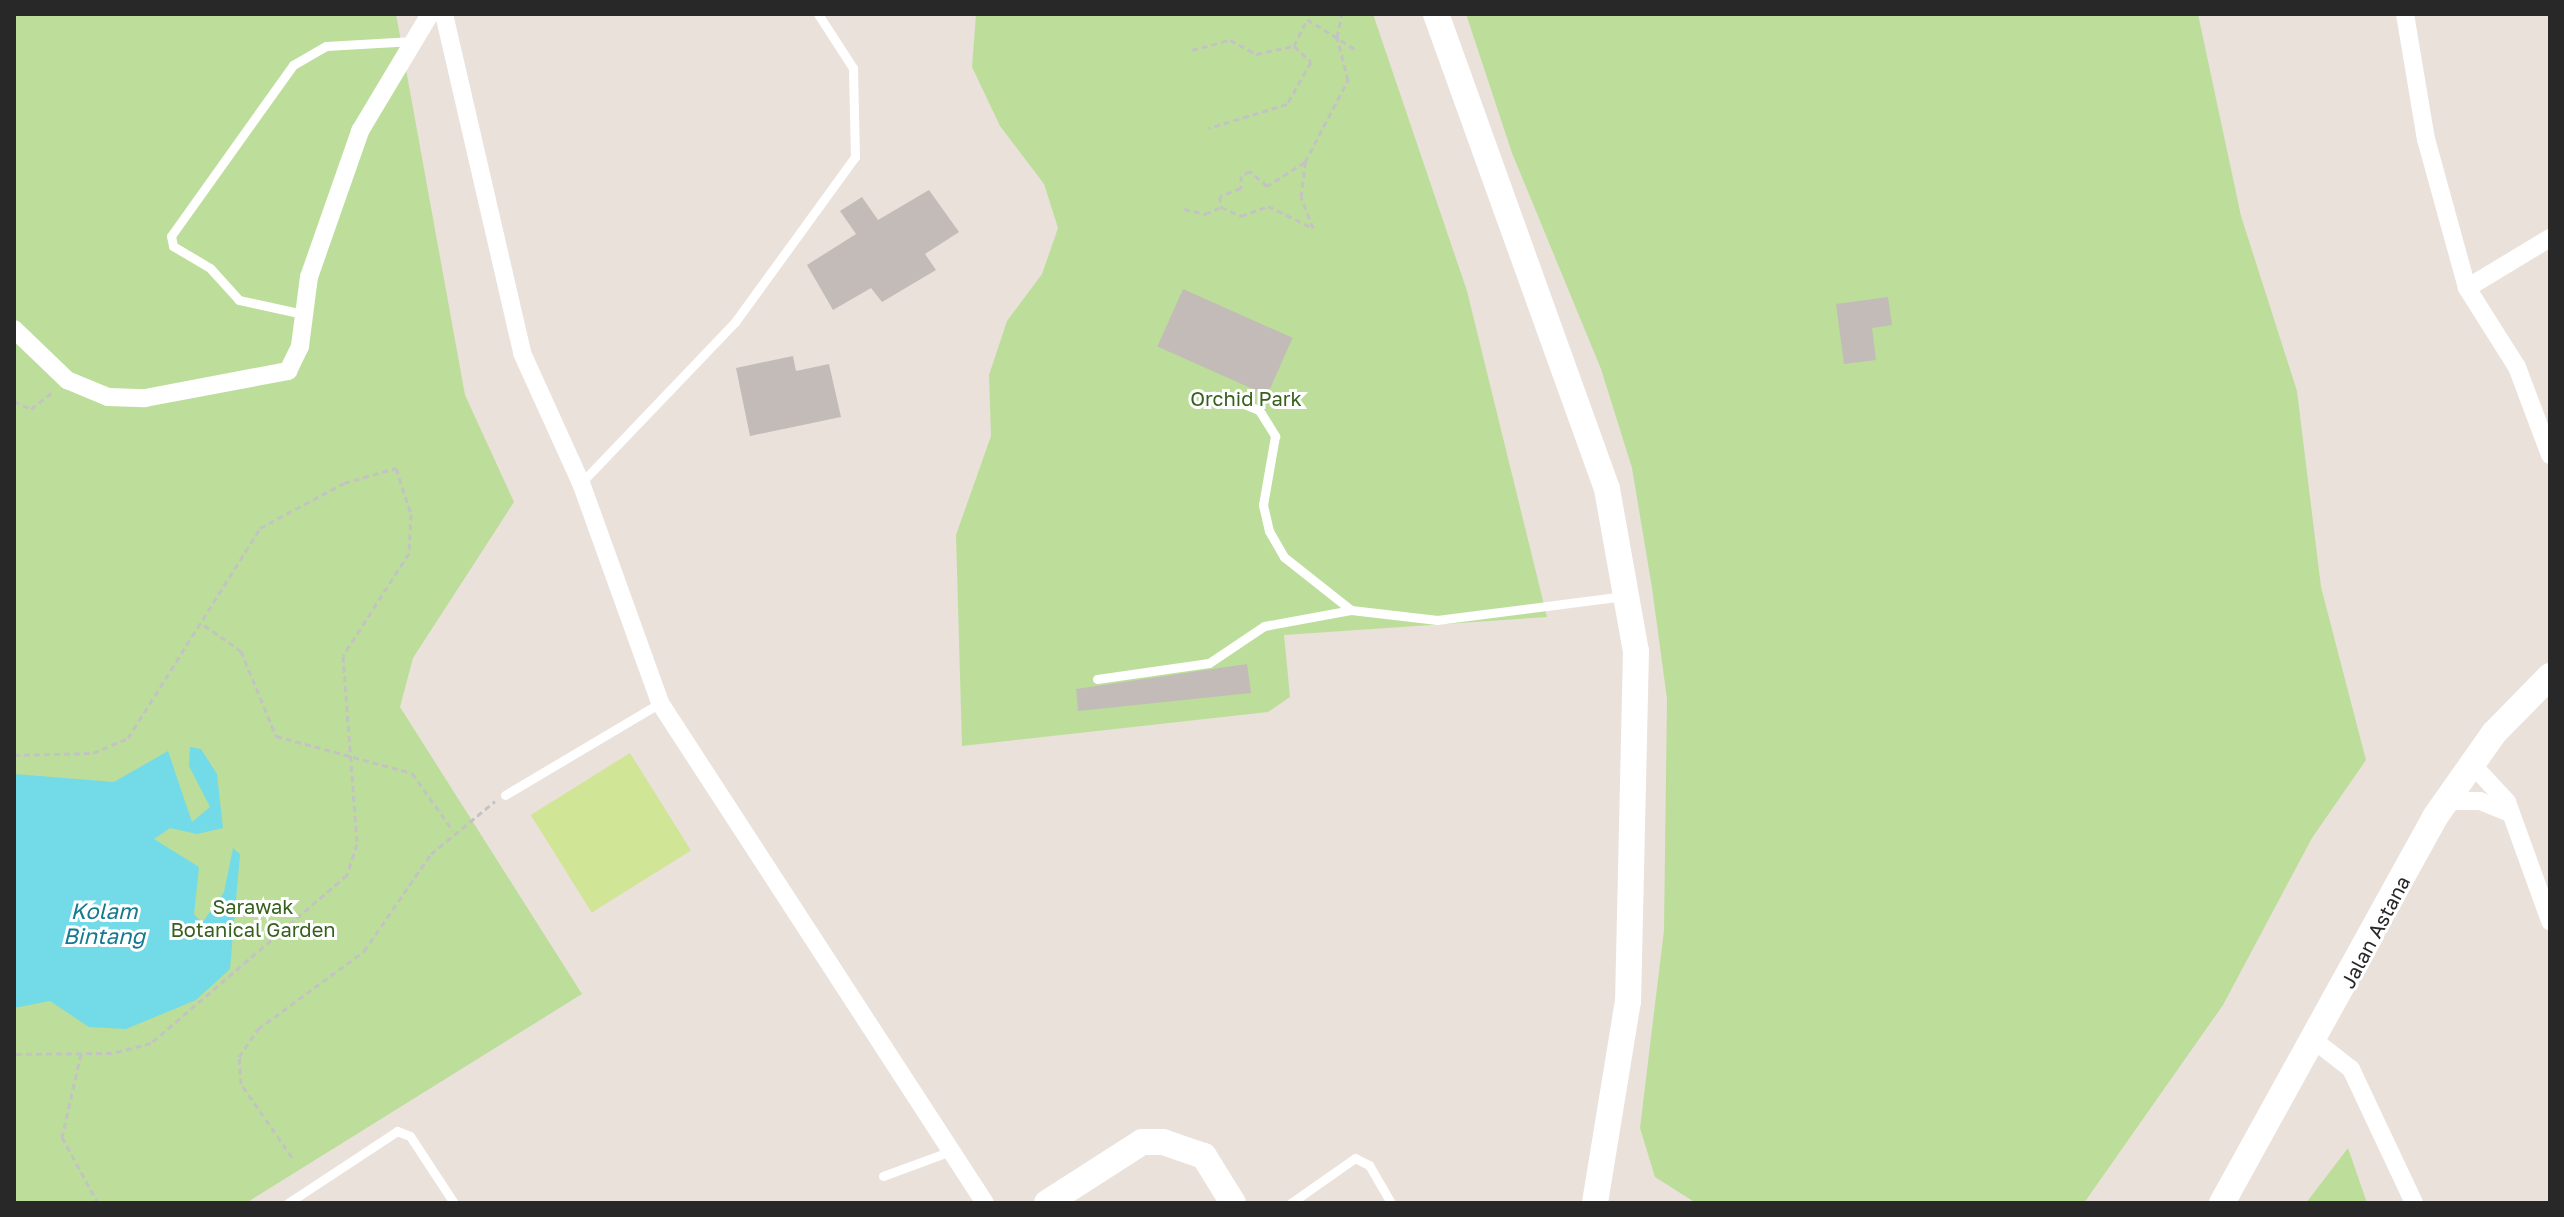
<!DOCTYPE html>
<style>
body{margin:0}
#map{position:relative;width:2564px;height:1217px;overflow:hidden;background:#eae1db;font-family:"Golos Text",sans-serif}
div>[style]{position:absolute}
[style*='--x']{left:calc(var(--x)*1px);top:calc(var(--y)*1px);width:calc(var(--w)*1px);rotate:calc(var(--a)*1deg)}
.green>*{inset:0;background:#bcde9a}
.pitch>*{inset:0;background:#d0e596;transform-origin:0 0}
.water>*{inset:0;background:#73dae7}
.building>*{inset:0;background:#c2bbb7;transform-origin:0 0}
.path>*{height:3px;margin-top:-1.5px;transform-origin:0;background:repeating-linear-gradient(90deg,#c3c3c3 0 6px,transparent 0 10px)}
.lane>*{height:9px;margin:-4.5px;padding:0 4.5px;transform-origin:4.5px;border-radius:4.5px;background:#fff}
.street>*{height:18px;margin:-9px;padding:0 9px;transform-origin:9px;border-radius:9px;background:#fff}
.secondary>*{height:26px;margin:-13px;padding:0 13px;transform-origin:13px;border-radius:13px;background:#fff}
span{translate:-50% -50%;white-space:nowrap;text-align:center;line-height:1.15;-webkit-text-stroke:6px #fff;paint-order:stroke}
.park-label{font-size:20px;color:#36601d}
.street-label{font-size:20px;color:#282828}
.water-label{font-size:22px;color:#157990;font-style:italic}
.frame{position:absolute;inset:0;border:16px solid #282828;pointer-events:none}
</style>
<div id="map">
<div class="green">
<i style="clip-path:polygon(14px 14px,396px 14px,465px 395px,514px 502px,413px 658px,400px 707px,582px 994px,246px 1203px,14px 1203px)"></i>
<i style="clip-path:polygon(976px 14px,1373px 14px,1467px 291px,1547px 617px,1284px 635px,1290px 697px,1268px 712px,962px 746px,956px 535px,991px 436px,989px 375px,1007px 321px,1042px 274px,1058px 228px,1044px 184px,1000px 126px,972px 67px)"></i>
<i style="clip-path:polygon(1466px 14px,2198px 14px,2241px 216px,2297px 391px,2321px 587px,2366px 760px,2312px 838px,2223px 1005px,2084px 1203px,1696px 1203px,1655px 1177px,1640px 1128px,1664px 930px,1667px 699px,1652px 588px,1632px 468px,1601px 369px,1512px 153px)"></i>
<i style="clip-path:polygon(2348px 1148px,2367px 1203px,2306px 1203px)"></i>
</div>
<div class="pitch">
<i style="left:630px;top:753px;width:115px;height:117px;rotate:58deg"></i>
</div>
<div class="water">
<i style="clip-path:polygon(190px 747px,201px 749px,217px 774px,223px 828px,197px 834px,170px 828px,154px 839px,199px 867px,194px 914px,202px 923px,224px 892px,233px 848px,240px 854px,230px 969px,196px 1000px,126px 1029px,89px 1027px,50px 1001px,14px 1008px,14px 774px,114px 782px,168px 751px,192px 822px,210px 807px,189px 766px)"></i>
</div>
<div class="building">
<i style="clip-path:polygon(929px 190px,959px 232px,925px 254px,936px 270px,882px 302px,871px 288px,833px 310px,807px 265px,856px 234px,840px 211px,862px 197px,878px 220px)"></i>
<i style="left:1183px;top:289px;width:120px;height:63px;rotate:24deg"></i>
<i style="clip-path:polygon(1888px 297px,1892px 325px,1872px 328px,1876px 360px,1844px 364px,1836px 304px)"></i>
<i style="clip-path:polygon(793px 356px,796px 371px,829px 364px,841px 417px,750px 436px,736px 368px)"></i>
<i style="clip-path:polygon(1247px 664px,1251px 693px,1078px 711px,1076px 689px)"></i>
</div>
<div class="path">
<i style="--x:1294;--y:46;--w:30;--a:-64"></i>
<i style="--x:1307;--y:19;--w:60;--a:32.1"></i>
<i style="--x:1192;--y:50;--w:39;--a:-15"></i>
<i style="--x:1230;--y:40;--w:30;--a:28"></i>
<i style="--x:1256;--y:54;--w:39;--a:-12"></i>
<i style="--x:1294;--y:46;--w:23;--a:43"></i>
<i style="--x:1311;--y:62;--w:48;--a:119.7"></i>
<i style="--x:1287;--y:104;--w:82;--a:162.9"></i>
<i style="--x:1305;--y:162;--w:93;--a:-62.3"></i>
<i style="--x:1348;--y:80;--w:44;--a:-104.3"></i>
<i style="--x:1337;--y:37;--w:24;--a:-78"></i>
<i style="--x:1184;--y:209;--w:22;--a:13"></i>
<i style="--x:1205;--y:214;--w:17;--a:-24"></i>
<i style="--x:1221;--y:207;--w:22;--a:24"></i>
<i style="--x:1241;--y:216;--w:29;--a:-20"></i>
<i style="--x:1268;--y:206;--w:50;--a:26.1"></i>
<i style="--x:1313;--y:228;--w:33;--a:-111"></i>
<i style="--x:1301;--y:197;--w:35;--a:-83"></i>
<i style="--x:1305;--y:162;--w:45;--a:147.7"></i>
<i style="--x:1267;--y:186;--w:23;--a:-139"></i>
<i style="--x:1250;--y:171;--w:10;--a:151"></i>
<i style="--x:1241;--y:176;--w:12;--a:90"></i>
<i style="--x:1241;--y:188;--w:22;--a:159"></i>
<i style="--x:1220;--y:196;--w:11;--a:85"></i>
<i style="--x:14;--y:401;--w:19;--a:25"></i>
<i style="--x:31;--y:409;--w:28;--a:-38"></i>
<i style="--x:204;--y:625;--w:45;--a:35.1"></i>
<i style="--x:241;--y:651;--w:92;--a:67.6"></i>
<i style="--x:276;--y:736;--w:141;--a:15.2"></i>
<i style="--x:412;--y:773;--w:71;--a:54.7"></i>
<i style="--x:14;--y:755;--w:79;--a:-1.5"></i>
<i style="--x:93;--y:753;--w:38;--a:-23"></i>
<i style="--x:128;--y:738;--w:248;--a:-57.8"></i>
<i style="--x:260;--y:528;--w:95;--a:-28.2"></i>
<i style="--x:344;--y:483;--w:54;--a:-16.1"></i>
<i style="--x:396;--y:468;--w:48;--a:71.9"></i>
<i style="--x:411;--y:514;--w:39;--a:93"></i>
<i style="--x:409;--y:553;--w:122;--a:122.7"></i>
<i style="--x:343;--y:656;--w:189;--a:85.7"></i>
<i style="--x:357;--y:844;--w:33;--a:108"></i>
<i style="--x:347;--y:875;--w:258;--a:139.4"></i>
<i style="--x:151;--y:1043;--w:40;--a:165.6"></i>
<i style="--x:112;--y:1053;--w:98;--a:179.4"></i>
<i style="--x:81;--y:1054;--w:85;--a:102.9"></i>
<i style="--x:62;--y:1137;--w:75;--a:61.4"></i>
<i style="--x:292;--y:1157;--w:89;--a:-124.9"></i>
<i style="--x:241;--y:1084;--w:27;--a:-94"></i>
<i style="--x:239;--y:1057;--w:34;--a:-56"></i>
<i style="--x:258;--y:1029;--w:132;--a:-36.3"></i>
<i style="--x:364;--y:951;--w:118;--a:-55.4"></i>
<i style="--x:431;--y:854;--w:83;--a:-39.6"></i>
</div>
<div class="lane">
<i style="--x:303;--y:314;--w:66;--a:-167.7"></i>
<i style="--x:239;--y:300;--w:43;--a:-132.2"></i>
<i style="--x:210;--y:268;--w:43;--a:-149.3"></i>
<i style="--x:173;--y:246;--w:10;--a:-101"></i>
<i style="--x:171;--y:236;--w:210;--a:-54.5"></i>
<i style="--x:293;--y:65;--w:38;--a:-30"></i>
<i style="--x:326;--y:46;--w:87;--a:-3.3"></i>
<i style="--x:1234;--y:400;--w:27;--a:22"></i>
<i style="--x:1259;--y:410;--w:31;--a:58"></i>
<i style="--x:1275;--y:436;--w:70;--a:99.9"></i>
<i style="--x:1263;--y:505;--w:27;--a:77"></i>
<i style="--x:1269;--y:531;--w:30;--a:60"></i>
<i style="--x:1284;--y:557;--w:85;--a:38.3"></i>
<i style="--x:1351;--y:610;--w:87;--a:6.6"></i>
<i style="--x:1437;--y:620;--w:189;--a:-7.3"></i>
<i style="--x:581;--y:483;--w:223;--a:-46.3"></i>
<i style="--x:735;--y:322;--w:204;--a:-54"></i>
<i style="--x:855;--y:157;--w:89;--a:-91.3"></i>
<i style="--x:853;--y:68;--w:64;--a:-122.9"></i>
<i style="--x:1097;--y:679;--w:113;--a:-8.1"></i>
<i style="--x:1209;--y:663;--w:66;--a:-33.9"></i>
<i style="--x:1264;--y:626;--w:88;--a:-10.4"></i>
<i style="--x:505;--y:795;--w:180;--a:-30.7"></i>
<i style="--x:883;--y:1176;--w:72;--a:-20.2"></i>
<i style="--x:288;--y:1203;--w:131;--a:-33.4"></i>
<i style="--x:397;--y:1131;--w:14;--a:21"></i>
<i style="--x:410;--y:1136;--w:80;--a:56.7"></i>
<i style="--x:1291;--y:1203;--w:78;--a:-35.1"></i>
<i style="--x:1355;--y:1158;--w:16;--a:27"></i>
<i style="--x:1369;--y:1165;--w:44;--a:59.9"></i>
</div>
<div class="street">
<i style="--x:444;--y:14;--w:348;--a:77"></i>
<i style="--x:522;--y:353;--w:143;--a:65.6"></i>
<i style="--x:581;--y:483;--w:234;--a:70.2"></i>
<i style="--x:660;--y:703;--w:596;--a:56.98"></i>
<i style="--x:2405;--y:14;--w:127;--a:80.5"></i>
<i style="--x:2426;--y:139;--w:155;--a:74.6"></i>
<i style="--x:2467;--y:288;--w:93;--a:57.7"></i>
<i style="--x:2517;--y:367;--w:94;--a:69.4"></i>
<i style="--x:2467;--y:288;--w:97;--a:-31.1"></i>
<i style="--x:14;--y:329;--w:74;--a:43.9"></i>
<i style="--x:67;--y:380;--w:44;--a:22.5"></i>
<i style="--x:108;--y:397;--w:37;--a:2"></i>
<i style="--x:145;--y:398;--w:146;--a:-10.7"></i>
<i style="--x:288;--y:371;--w:28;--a:-64"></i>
<i style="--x:300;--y:346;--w:70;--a:-82.6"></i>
<i style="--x:309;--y:277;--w:155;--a:-70.7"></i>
<i style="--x:360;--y:131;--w:136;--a:-59.1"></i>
<i style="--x:2471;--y:763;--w:53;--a:47.3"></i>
<i style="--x:2507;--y:802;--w:127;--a:70.1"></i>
<i style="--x:2445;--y:801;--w:35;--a:0"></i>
<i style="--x:2480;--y:801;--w:32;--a:22"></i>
<i style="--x:2315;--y:1041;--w:46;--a:37.9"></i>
<i style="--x:2351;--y:1069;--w:148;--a:64.8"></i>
</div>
<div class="secondary">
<i style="--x:1436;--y:14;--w:505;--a:70.2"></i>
<i style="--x:1607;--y:489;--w:165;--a:79.9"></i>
<i style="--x:1636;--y:651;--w:350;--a:91.3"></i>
<i style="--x:1628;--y:1001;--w:205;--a:99.3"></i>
<i style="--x:1047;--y:1203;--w:113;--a:-32.7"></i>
<i style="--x:1142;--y:1142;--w:21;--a:0"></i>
<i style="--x:1163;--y:1142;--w:43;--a:18.9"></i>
<i style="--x:1204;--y:1156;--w:55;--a:58.3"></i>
<i style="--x:2222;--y:1203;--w:441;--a:-61.1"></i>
<i style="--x:2435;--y:817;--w:103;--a:-54.9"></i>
<i style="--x:2494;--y:733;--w:80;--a:-45.5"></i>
</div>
<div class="park-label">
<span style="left:1246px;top:398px">Orchid Park</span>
<span style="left:253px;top:918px">Sarawak<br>Botanical Garden</span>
</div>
<div class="street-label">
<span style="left:2375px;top:932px;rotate:-62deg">Jalan Astana</span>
</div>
<div class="water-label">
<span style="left:104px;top:923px">Kolam<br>Bintang</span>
</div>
<div class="frame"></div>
</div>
